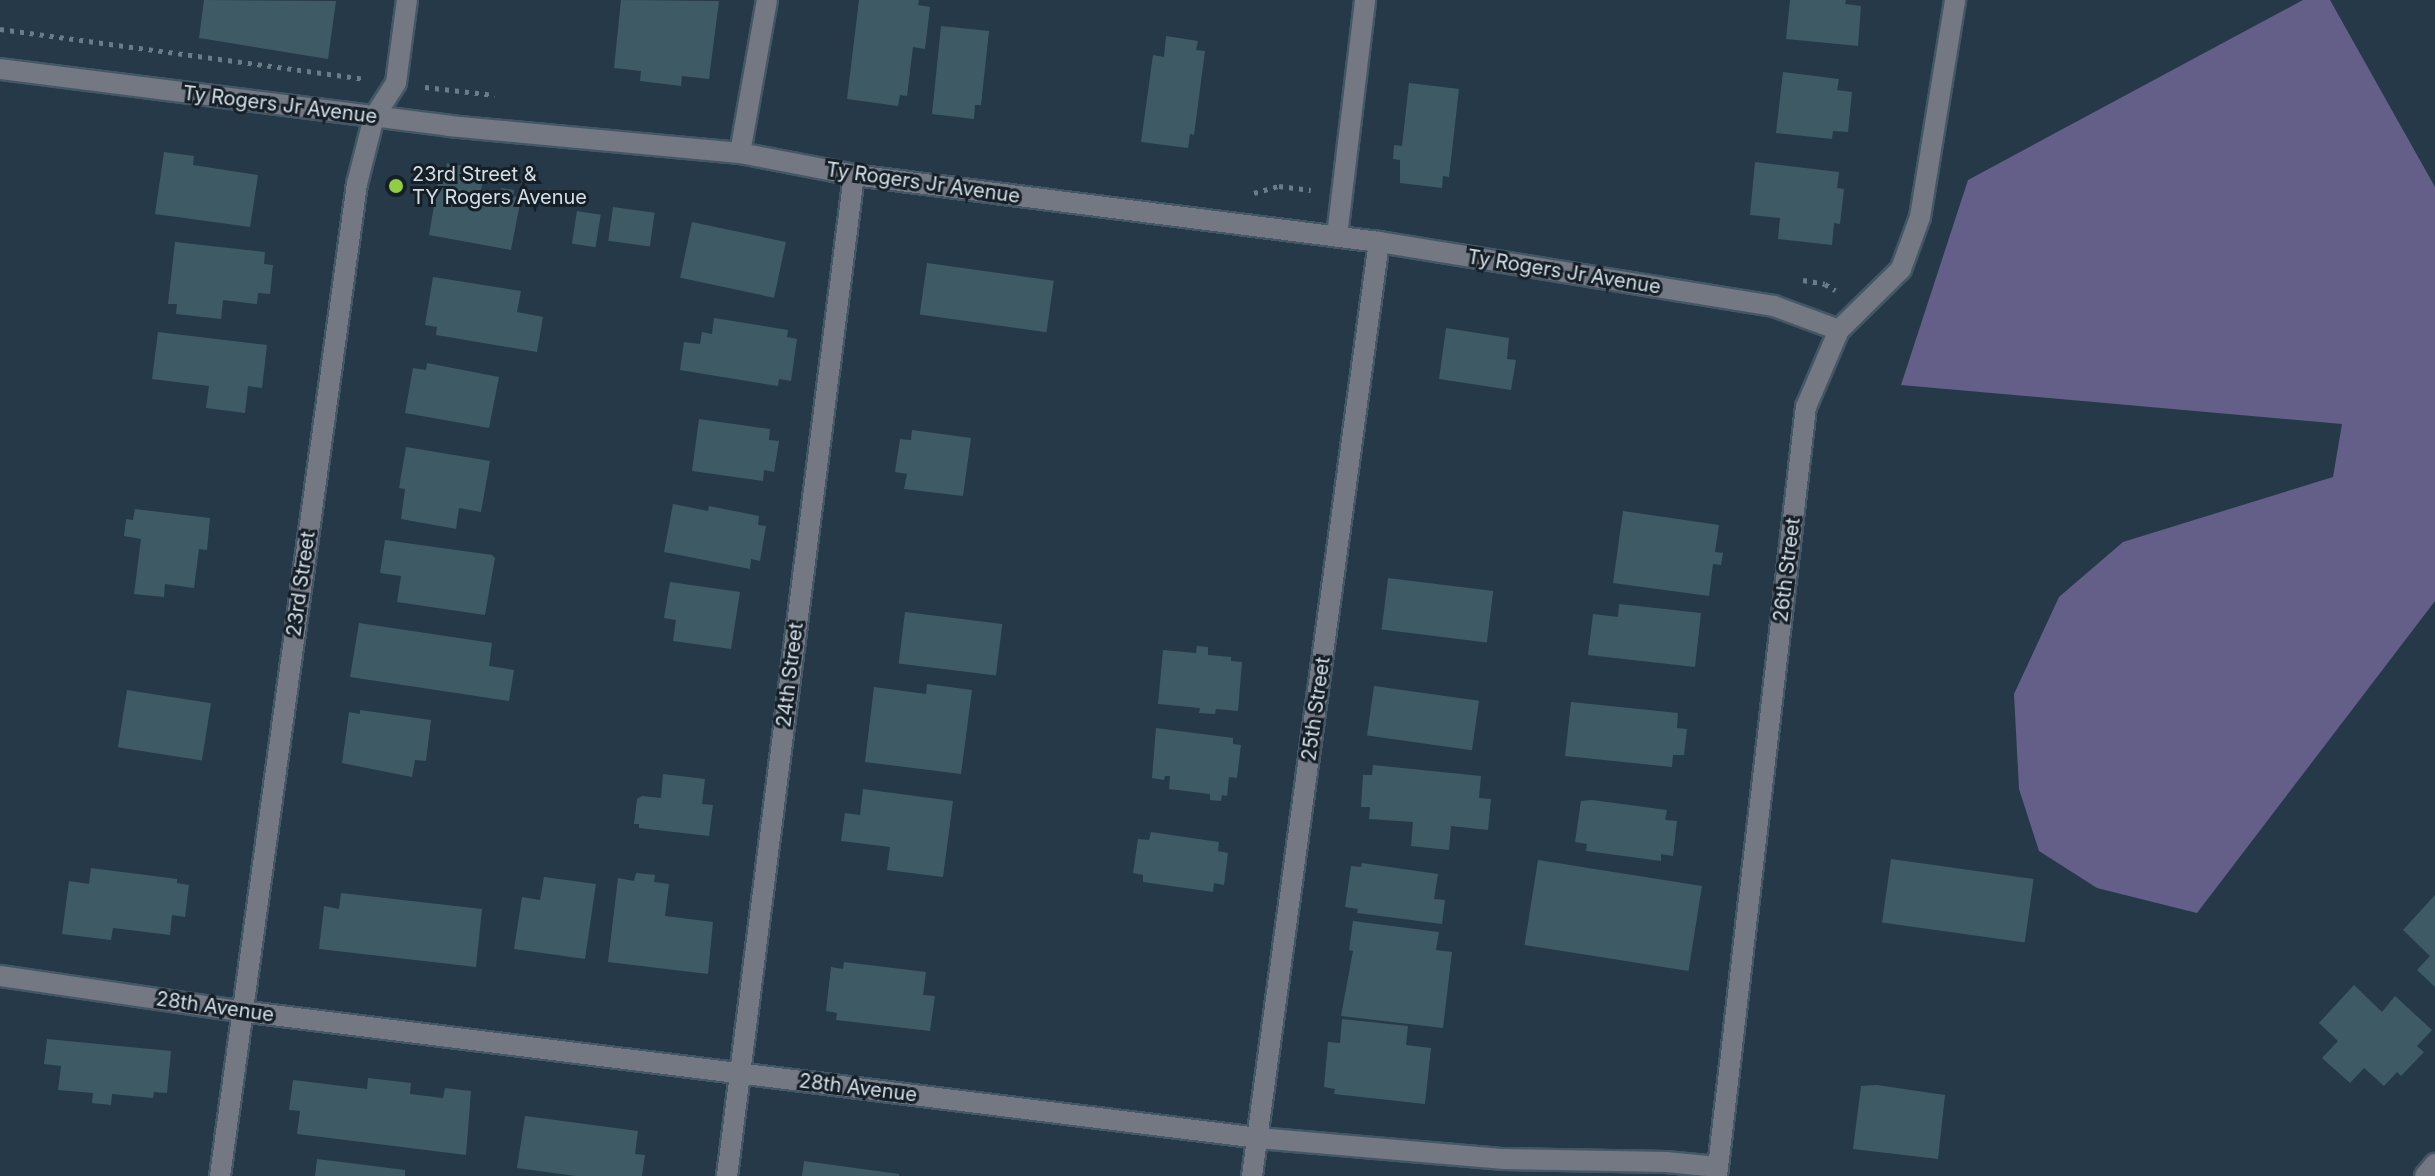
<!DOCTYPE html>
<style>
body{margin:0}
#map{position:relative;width:2435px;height:1176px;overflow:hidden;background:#253949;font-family:Inter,sans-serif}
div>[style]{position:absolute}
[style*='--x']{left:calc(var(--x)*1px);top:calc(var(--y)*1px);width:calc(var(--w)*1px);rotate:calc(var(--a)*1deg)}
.forest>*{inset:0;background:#645f88}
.building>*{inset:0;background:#3e5b65;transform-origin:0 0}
.path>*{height:5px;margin-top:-2.5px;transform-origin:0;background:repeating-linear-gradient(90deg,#6b7c89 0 4px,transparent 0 10px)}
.roads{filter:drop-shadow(2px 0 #445766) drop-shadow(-2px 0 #445766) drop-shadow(0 2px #445766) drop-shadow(0 -2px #445766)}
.minor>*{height:20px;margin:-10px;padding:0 10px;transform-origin:10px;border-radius:10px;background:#737882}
.dots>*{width:22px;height:22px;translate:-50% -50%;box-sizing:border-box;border:4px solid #161f26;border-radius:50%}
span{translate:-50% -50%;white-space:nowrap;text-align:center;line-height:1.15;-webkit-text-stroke:6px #161f26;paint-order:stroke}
.street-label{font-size:20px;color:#d3dee8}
.poi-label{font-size:20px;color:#d3dee8}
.left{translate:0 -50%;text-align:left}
</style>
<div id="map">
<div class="forest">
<i style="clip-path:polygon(2303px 0,2330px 0,2435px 187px,2435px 601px,2197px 913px,2097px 888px,2039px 851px,2019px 789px,2014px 694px,2059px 597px,2123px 542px,2333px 477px,2342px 424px,1901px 385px,1968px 180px)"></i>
</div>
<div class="building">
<i style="clip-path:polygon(204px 0,336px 1px,328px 59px,199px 38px)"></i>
<i style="clip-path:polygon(621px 0,719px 1px,709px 79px,682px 76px,681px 86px,640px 81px,641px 71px,614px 68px)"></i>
<i style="clip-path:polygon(859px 0,919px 0,918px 5px,930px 7px,925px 49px,913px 47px,907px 96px,900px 95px,898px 106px,847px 99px)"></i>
<i style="clip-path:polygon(1790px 0,1846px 0,1845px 4px,1861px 6px,1858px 46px,1786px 39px)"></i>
<i style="clip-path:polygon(941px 26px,989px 31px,981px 105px,975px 105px,974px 119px,932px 114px)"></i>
<i style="clip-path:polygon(1166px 36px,1198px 41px,1196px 50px,1205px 51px,1194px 135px,1190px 134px,1188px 148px,1141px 142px,1153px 55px,1164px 57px)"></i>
<i style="clip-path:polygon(1783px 72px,1839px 79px,1837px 90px,1852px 92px,1848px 132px,1833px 131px,1832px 139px,1776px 133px)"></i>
<i style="clip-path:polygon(1409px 83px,1459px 89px,1449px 177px,1443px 176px,1442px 188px,1400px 183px,1400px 160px,1393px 159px,1394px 145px,1402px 146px)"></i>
<i style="clip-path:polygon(164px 152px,194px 156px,193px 165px,258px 175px,250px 227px,155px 214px)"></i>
<i style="clip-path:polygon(1755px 162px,1839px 172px,1837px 188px,1844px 189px,1840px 224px,1834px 223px,1832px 245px,1778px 239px,1780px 218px,1750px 215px)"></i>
<i style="clip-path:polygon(447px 163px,485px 170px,481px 190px,500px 193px,501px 188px,514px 190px,513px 196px,521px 198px,511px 250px,429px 235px,438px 183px,443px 184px)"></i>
<i style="left:613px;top:207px;width:42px;height:34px;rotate:8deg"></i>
<i style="left:577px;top:211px;width:24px;height:33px;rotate:9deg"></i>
<i style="left:692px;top:222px;width:96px;height:57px;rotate:12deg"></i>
<i style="clip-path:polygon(175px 242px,265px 252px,264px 264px,273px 265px,270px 294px,258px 293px,257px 304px,223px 300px,221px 319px,176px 314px,177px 304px,168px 304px)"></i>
<i style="left:927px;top:263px;width:128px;height:52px;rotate:8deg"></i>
<i style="clip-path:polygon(433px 277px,521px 291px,517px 312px,543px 317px,537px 352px,436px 335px,437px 327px,425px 325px)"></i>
<i style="clip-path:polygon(714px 318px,788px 330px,787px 337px,797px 339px,791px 381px,779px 379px,778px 386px,680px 370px,684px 342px,700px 344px,702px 332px,712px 334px)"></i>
<i style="clip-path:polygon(1446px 328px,1509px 338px,1507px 359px,1516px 360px,1511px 390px,1439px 379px)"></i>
<i style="clip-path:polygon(158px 332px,267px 345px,262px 388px,248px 386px,245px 413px,206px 408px,209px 386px,152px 379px)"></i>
<i style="clip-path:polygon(427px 363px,499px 377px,489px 428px,405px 413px,413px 368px,426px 370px)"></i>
<i style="clip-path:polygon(699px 419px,770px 429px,769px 440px,779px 441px,774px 472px,764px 470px,763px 481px,692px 471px)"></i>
<i style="clip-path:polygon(912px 430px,971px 438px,963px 496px,904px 489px,907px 474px,895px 472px,900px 439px,911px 440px)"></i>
<i style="clip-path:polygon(406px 447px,490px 461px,481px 512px,459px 508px,456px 529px,401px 519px,405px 489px,399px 488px)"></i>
<i style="clip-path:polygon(673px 504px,708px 511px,709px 506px,759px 516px,758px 525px,766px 526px,760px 561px,751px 559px,750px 569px,664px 552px)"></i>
<i style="clip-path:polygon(135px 509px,210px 518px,207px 550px,199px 549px,194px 588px,165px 584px,164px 597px,134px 594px,141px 539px,124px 536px,126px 519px,133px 520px)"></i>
<i style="clip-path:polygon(1623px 511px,1719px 525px,1715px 552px,1723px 553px,1721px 565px,1713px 564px,1709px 596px,1613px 583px)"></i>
<i style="clip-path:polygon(385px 540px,492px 555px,495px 558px,485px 615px,397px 602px,401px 576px,380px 573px)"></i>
<i style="left:1388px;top:578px;width:106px;height:52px;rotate:7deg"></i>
<i style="clip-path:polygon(670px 582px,740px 592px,731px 649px,673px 641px,676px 620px,664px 618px)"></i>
<i style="clip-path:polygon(1619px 604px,1701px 613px,1695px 667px,1588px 655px,1593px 614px,1618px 617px)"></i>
<i style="left:905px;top:612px;width:98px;height:52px;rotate:7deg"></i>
<i style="clip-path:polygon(359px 623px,492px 643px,489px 666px,514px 670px,509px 701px,350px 677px)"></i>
<i style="clip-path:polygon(1197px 646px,1208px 647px,1208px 655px,1231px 657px,1231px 661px,1242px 662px,1238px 711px,1216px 709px,1215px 714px,1199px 713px,1200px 708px,1158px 704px,1163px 650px,1196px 653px)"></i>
<i style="clip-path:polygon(927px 684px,972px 690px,961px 774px,865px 762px,874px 687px,926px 694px)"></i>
<i style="left:1374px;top:686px;width:106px;height:50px;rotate:8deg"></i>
<i style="left:127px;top:690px;width:85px;height:58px;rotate:9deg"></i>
<i style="clip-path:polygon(1571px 702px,1678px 713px,1677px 728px,1687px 729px,1684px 755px,1673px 755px,1672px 767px,1565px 756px)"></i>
<i style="clip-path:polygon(360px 710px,431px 720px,426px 761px,415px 760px,412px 777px,342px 763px,349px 712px,360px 714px)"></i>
<i style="clip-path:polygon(1156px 728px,1233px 738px,1233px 744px,1241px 745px,1237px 778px,1229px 777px,1227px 796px,1222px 795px,1221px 801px,1210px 800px,1210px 794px,1169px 789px,1170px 776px,1165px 776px,1164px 780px,1152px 778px)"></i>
<i style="clip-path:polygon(1373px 765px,1481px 776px,1479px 798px,1491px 799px,1488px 830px,1451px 826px,1449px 850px,1411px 846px,1413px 822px,1369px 819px,1370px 807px,1361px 807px,1363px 775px,1372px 775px)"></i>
<i style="clip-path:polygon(663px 774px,705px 779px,702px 804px,713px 805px,709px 836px,639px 828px,639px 824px,634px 824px,637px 799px,642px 796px,661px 798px)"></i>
<i style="clip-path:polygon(863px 789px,953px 801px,943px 877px,887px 870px,890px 847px,841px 841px,845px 813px,860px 815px)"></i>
<i style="clip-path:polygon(1592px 800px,1667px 810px,1665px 820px,1677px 821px,1673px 856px,1661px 854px,1661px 861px,1586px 851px,1587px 844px,1575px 842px,1581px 801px)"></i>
<i style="clip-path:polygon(1151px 832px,1219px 842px,1218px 851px,1228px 853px,1224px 885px,1214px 883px,1213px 892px,1143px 882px,1143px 875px,1133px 873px,1138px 839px,1149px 840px)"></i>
<i style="left:1891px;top:859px;width:144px;height:64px;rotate:8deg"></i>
<i style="left:1538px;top:860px;width:166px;height:86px;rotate:9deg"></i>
<i style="clip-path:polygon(1362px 863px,1438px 874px,1434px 899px,1445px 900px,1442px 924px,1357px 913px,1358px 909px,1345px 907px,1351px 866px,1361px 867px)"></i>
<i style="clip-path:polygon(91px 868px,177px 879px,177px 883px,189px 885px,185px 917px,172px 915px,170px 935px,113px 928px,111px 940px,62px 934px,69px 881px,89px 884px)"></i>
<i style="clip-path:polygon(636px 873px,655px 875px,654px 882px,669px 884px,665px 916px,713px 922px,708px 974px,608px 962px,618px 878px,634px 881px)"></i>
<i style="clip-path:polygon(544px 877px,596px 884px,585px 959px,514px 949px,522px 897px,540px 900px)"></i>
<i style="clip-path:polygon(341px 893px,482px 909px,476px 967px,319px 949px,324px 906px,339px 909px)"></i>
<i style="clip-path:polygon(2435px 895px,2435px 987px,2417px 970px,2430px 956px,2403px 930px)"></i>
<i style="clip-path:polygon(1353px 921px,1439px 932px,1436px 950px,1452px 952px,1443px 1028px,1341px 1016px,1353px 951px,1349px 950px)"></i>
<i style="clip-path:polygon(844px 962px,926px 972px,923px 995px,935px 996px,930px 1031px,836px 1020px,837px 1013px,826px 1011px,831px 967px,843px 969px)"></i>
<i style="clip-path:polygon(2354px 985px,2382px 1012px,2395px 996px,2432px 1030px,2417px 1046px,2424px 1052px,2401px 1076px,2397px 1072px,2384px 1086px,2364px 1068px,2350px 1083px,2322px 1058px,2338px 1041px,2319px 1023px)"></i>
<i style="clip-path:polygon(1342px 1019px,1408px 1026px,1406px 1045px,1431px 1048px,1425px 1104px,1334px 1094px,1335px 1089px,1324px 1087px,1328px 1042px,1340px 1043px)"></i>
<i style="clip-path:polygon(47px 1039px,171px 1051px,167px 1093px,154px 1092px,153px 1098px,112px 1094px,111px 1105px,92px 1103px,93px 1093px,58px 1090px,61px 1066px,44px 1064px)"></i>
<i style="clip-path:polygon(368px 1078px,411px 1083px,410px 1094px,443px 1098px,445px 1088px,471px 1091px,466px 1155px,297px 1134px,300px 1111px,289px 1110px,293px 1080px,367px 1089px)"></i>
<i style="clip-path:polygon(1877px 1085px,1945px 1095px,1938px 1159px,1853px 1149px,1861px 1086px)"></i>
<i style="clip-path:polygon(525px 1116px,638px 1131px,635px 1154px,645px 1155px,642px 1176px,576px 1176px,517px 1168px)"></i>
<i style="clip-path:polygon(317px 1159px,405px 1170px,405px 1176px,315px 1176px)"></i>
<i style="clip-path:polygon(804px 1161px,899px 1174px,899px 1176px,802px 1176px)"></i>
</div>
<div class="path">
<i style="--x:0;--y:29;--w:367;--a:7.8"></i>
<i style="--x:425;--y:87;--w:70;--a:6.5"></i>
<i style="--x:1254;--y:193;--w:26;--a:-16"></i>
<i style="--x:1279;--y:186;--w:32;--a:7"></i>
<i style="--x:1803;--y:280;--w:22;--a:10"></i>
<i style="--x:1825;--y:284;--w:12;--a:31"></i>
</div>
<div class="roads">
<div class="minor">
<i style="--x:0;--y:69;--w:453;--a:7.2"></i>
<i style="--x:449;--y:126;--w:292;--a:5.3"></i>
<i style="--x:740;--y:153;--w:116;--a:10.9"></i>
<i style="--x:854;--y:175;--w:529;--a:7.27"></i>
<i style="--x:1379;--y:242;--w:400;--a:9.2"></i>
<i style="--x:1774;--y:306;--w:69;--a:20.3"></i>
<i style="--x:740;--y:153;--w:155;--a:-80"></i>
<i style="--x:1337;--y:236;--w:238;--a:-83.2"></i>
<i style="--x:0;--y:976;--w:243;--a:8.3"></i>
<i style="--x:240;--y:1011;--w:1026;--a:7.11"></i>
<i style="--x:1258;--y:1138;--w:247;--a:4.9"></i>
<i style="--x:1504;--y:1159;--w:162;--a:1.1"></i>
<i style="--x:1666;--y:1162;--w:52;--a:5.5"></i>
<i style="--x:220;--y:1176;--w:1001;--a:-82.14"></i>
<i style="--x:357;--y:184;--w:69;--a:-75.8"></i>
<i style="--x:374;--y:117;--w:40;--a:-57.1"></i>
<i style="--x:396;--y:83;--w:84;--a:-82.5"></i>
<i style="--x:727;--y:1176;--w:1009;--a:-82.77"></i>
<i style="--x:1252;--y:1176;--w:943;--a:-82.26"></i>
<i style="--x:1717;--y:1176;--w:774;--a:-83.4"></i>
<i style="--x:1806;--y:407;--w:84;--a:-66.8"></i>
<i style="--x:1839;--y:330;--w:87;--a:-44.5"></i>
<i style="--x:1901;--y:269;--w:55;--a:-69.9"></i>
<i style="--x:1920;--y:217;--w:220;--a:-80.8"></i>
<i style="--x:2425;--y:1176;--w:16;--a:-50"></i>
</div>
</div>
<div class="dots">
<i style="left:396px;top:186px;background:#8fcd42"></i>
</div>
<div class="street-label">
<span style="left:280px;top:105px;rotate:7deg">Ty Rogers Jr Avenue</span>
<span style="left:923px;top:183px;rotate:8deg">Ty Rogers Jr Avenue</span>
<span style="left:1564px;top:272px;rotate:9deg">Ty Rogers Jr Avenue</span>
<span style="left:1787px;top:570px;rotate:-83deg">26th Street</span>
<span style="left:301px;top:584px;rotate:-82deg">23rd Street</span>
<span style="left:790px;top:675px;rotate:-83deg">24th Street</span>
<span style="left:1316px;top:709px;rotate:-82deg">25th Street</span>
<span style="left:215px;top:1007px;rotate:8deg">28th Avenue</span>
<span style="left:858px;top:1088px;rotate:7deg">28th Avenue</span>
</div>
<div class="poi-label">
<span class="left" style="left:412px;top:186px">23rd Street &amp;<br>TY Rogers Avenue</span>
</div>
</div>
